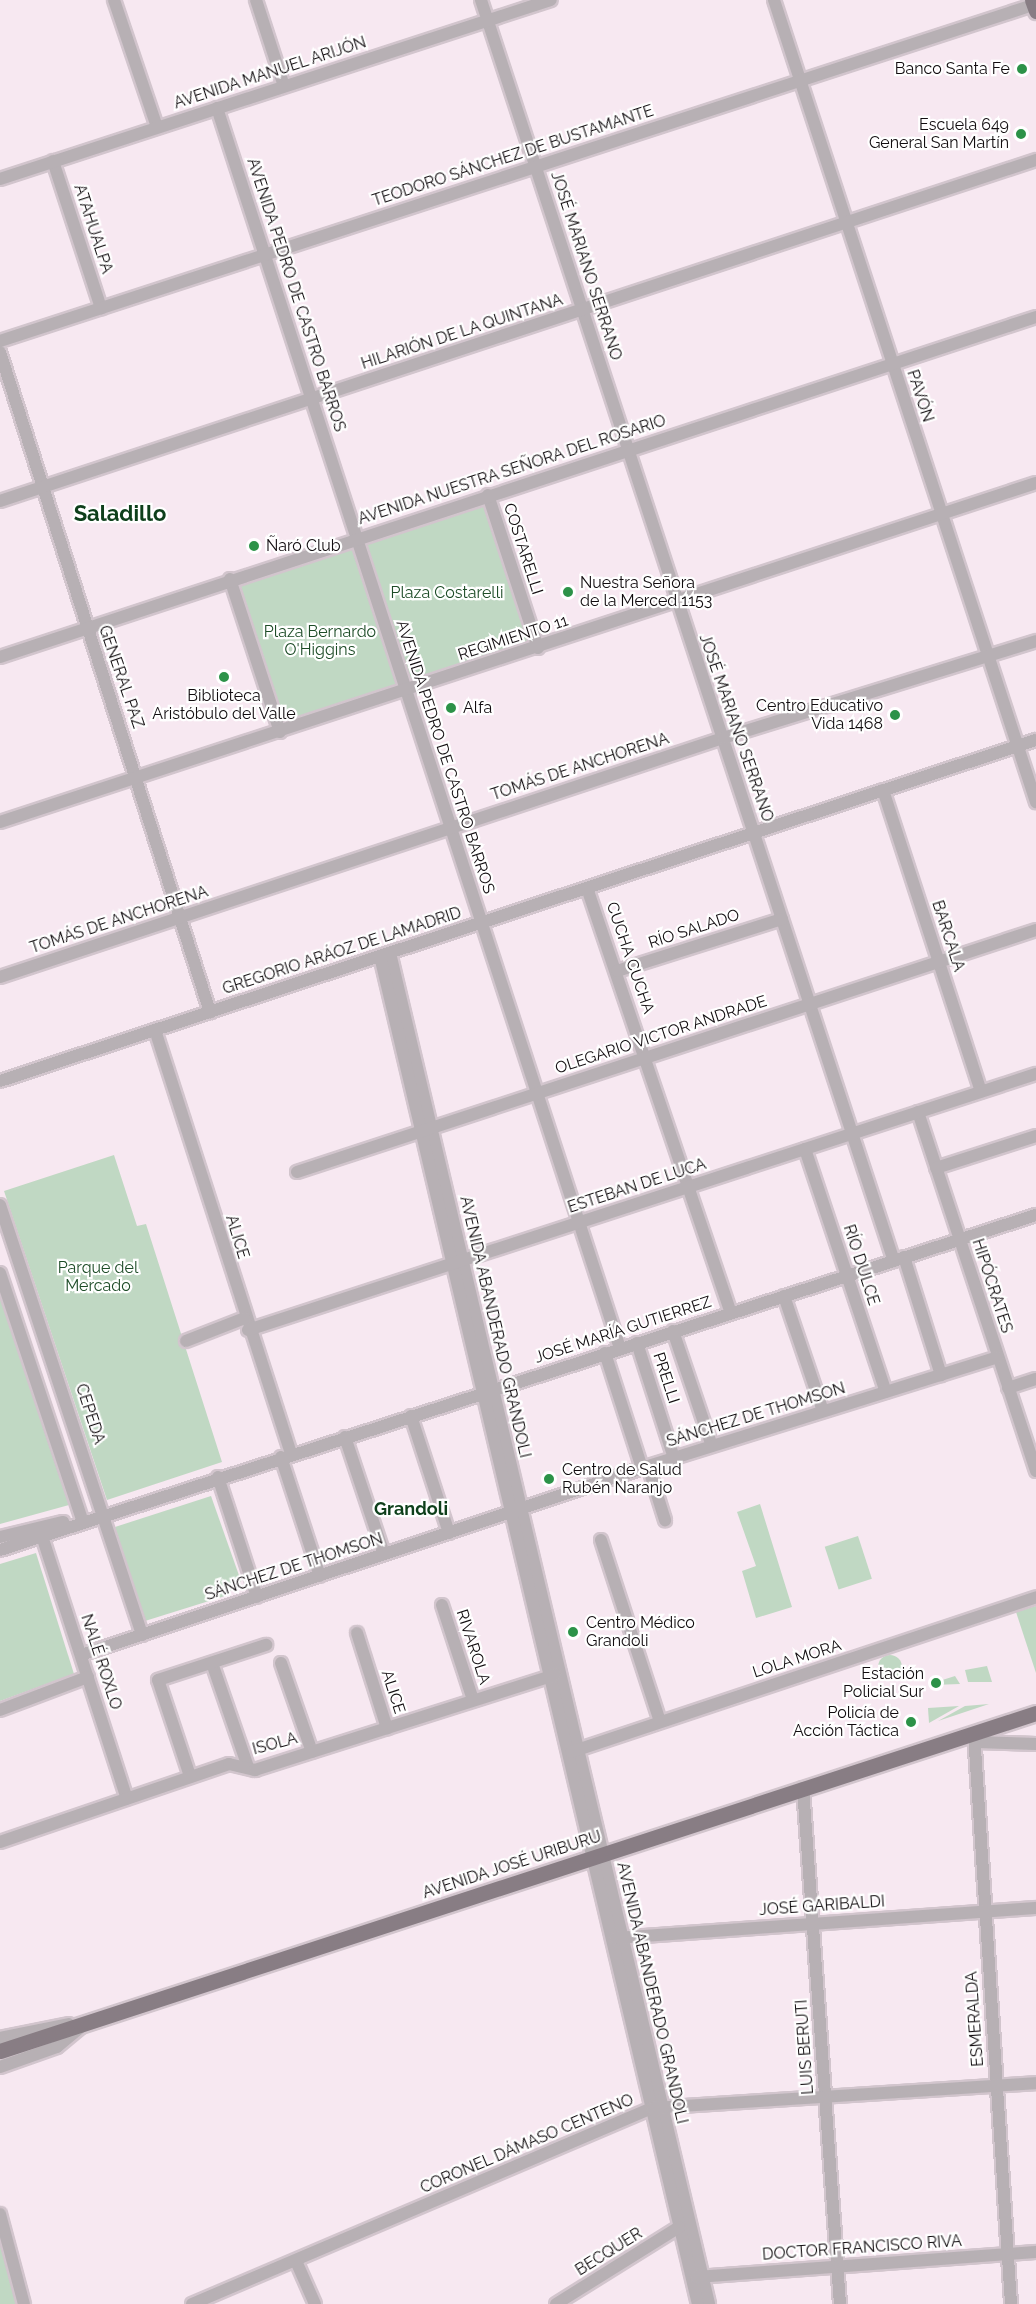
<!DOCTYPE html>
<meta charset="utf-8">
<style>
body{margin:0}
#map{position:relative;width:1036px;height:2304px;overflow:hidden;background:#f7e8f1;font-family:Raleway,sans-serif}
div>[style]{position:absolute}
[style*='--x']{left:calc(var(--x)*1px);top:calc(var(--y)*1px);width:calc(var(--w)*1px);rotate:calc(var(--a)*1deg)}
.green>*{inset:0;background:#c0d8c3;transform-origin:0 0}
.round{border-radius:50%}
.roads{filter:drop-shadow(2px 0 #d2c5cd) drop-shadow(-2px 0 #d2c5cd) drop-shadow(0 2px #d2c5cd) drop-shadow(0 -2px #d2c5cd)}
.minor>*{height:12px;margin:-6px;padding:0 6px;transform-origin:6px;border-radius:6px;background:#b7b0b4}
.major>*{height:15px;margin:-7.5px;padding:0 7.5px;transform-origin:7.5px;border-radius:7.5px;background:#887d84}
.dots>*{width:16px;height:16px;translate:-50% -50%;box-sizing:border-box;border:3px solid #fff;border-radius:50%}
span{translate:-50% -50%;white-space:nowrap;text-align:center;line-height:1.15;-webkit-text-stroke:4.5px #fff;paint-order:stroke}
.poi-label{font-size:16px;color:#110c0f}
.right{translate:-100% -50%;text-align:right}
.left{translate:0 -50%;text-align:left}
.street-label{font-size:16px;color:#110c0f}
.park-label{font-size:16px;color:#1d4c27}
.neighbourhood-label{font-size:18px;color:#0e3f1b;font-weight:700}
.district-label{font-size:22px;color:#0e3f1b;font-weight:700}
</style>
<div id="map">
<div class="green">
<i style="left:488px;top:495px;width:161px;height:271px;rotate:72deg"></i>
<i style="clip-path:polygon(114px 1155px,137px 1226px,146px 1224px,222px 1462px,107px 1500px,4px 1191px)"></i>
<i style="clip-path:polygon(0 1292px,69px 1505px,0 1524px)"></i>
<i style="clip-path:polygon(211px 1496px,241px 1581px,225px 1596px,145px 1621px,115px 1527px)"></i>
<i style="clip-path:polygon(760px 1504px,792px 1607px,756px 1618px,742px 1571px,756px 1566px,737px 1512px)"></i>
<i style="left:858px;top:1536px;width:45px;height:35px;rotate:72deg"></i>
<i style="clip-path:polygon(36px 1553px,74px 1674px,0 1701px,0 1564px)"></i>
<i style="clip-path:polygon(1036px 1606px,1036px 1673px,1016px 1612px)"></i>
<i class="round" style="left:878px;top:1655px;width:24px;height:24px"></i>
<i style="clip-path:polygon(987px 1666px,992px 1682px,968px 1682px,965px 1670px)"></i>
<i style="clip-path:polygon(955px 1676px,960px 1684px,933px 1685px,933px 1683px)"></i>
<i style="clip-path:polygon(989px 1704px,938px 1721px,965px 1706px)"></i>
<i style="clip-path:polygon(959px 1706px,929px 1723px,928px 1708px)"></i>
<i style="clip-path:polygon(0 2214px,24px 2304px,0 2304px)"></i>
</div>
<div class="roads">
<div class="minor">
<i style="--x:114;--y:0;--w:134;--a:71.3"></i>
<i style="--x:256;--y:0;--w:90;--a:72"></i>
<i style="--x:481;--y:0;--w:1327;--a:71.87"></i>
<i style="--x:774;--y:0;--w:844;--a:71.91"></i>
<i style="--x:217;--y:108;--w:1304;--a:72"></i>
<i style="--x:53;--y:161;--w:155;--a:71.9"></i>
<i style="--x:0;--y:179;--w:579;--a:-18"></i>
<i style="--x:0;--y:341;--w:1089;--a:-18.02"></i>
<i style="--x:0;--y:352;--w:693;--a:72.35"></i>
<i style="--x:488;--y:495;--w:161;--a:71.9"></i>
<i style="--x:0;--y:501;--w:1091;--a:-18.22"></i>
<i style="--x:230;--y:579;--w:161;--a:71.9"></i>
<i style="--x:0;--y:657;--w:1090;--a:-18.17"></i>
<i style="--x:883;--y:790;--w:317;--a:72"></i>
<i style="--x:0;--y:822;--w:1090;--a:-18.12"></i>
<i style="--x:587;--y:888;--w:449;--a:71.3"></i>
<i style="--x:390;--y:953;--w:1388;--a:76.71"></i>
<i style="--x:380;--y:956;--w:1385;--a:76.73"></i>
<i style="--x:617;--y:971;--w:173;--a:-17.5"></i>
<i style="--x:0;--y:977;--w:761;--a:-18.29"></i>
<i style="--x:723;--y:738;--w:328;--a:-17.2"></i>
<i style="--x:155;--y:1030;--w:445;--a:72.2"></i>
<i style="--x:0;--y:1081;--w:1091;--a:-18.22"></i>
<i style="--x:918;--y:1112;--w:378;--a:71.8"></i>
<i style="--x:805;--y:1149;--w:256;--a:71.6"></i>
<i style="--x:936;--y:1168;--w:105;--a:-17.7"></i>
<i style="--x:297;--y:1172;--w:778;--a:-18.13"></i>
<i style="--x:0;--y:1205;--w:453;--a:71.7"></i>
<i style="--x:904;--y:1257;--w:124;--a:72.6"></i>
<i style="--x:0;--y:1273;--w:260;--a:71.6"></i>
<i style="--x:784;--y:1296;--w:121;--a:71.3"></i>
<i style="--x:248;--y:1330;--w:829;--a:-18"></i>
<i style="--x:673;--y:1331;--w:121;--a:71.3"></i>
<i style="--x:186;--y:1341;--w:63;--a:-21.3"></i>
<i style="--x:637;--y:1343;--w:121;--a:72.2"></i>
<i style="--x:605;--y:1353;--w:121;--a:72.2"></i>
<i style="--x:1008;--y:1388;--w:29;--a:-18"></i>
<i style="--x:411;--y:1416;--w:123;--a:72"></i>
<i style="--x:345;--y:1437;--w:123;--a:71.6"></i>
<i style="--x:281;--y:1457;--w:125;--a:71.9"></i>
<i style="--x:648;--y:1466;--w:57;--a:72.5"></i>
<i style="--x:218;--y:1477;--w:126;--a:72"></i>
<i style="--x:42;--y:1536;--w:276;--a:72.1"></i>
<i style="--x:0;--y:1537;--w:65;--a:-13.4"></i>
<i style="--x:601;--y:1540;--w:191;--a:72"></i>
<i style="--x:0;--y:1550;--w:1089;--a:-17.92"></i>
<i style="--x:442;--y:1605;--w:100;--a:71.9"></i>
<i style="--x:357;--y:1633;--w:100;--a:72.5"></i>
<i style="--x:81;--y:1655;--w:591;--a:-18.43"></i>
<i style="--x:642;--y:1468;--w:373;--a:-17.3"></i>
<i style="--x:212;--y:1663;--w:110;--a:70.9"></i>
<i style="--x:281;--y:1663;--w:94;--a:70.8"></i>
<i style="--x:0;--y:1710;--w:94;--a:-20.6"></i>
<i style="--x:974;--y:1733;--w:572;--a:86.29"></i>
<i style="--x:977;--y:1742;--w:59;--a:1.9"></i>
<i style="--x:571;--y:1752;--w:490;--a:-18.4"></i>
<i style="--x:190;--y:1776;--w:101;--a:-108.4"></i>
<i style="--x:158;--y:1680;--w:114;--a:-18"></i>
<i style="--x:803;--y:1788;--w:517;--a:85.9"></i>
<i style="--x:0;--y:1842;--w:242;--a:-18.8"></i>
<i style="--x:229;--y:1764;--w:27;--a:13"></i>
<i style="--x:255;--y:1770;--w:315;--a:-17.6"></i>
<i style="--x:615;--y:1938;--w:422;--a:-4.1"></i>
<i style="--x:0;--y:2038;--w:70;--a:-11.5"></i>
<i style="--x:0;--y:2067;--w:60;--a:-19.3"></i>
<i style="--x:57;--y:2047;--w:33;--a:-40"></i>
<i style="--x:0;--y:2214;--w:93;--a:75.1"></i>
<i style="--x:296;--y:2261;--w:47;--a:66.2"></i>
<i style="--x:696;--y:2277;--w:341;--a:-4.2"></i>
<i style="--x:192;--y:2304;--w:500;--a:-23.08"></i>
<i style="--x:652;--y:2108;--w:385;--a:-3.7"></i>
<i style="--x:556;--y:2304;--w:145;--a:-32"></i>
</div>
<div class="major">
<i style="--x:1032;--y:0;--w:12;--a:70"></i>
<i style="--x:0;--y:2051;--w:1090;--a:-18.07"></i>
</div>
</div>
<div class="dots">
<i style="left:1022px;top:69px;background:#2c9248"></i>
<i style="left:1021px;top:134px;background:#2c9248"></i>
<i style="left:254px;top:546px;background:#2c9248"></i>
<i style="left:568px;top:592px;background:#2c9248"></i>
<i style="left:224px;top:677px;background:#2c9248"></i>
<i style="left:451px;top:708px;background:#2c9248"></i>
<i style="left:895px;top:715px;background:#2c9248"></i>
<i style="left:549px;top:1479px;background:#2c9248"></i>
<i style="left:573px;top:1632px;background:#2c9248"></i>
<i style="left:936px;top:1683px;background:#2c9248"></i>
<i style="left:911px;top:1722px;background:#2c9248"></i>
</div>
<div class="poi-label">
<span class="right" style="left:1010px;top:69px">Banco Santa Fe</span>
<span class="right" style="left:1009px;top:134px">Escuela 649<br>General San Martín</span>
<span class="left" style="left:266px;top:546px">Ñaró Club</span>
<span class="left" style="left:580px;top:592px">Nuestra Señora<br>de la Merced 1153</span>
<span style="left:224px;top:705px">Biblioteca<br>Aristóbulo del Valle</span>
<span class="right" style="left:883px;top:715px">Centro Educativo<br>Vida 1468</span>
<span class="left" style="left:463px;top:708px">Alfa</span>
<span class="left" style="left:562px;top:1479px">Centro de Salud<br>Rubén Naranjo</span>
<span class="left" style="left:586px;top:1632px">Centro Médico<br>Grandoli</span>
<span class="right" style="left:924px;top:1683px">Estación<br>Policial Sur</span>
<span class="right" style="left:899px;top:1722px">Policía de<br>Acción Táctica</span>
</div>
<div class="street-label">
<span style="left:270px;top:73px;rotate:-18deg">AVENIDA MANUEL ARIJÓN</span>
<span style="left:513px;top:156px;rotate:-18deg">TEODORO SÁNCHEZ DE BUSTAMANTE</span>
<span style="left:93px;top:229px;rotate:72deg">ATAHUALPA</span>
<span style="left:586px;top:266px;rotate:72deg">JOSÉ MARIANO SERRANO</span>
<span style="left:296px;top:295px;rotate:72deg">AVENIDA PEDRO DE CASTRO BARROS</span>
<span style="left:462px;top:332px;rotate:-18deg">HILARIÓN DE LA QUINTANA</span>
<span style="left:920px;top:396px;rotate:72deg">PAVÓN</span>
<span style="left:512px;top:470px;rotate:-18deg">AVENIDA NUESTRA SEÑORA DEL ROSARIO</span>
<span style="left:523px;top:549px;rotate:72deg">COSTARELLI</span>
<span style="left:513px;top:638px;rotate:-18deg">REGIMIENTO 11</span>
<span style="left:121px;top:677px;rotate:71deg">GENERAL PAZ</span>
<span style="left:736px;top:728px;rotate:71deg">JOSÉ MARIANO SERRANO</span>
<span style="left:445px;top:757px;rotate:72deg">AVENIDA PEDRO DE CASTRO BARROS</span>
<span style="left:580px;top:767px;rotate:-18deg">TOMÁS DE ANCHORENA</span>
<span style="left:119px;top:920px;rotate:-18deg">TOMÁS DE ANCHORENA</span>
<span style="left:694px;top:929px;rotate:-18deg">RÍO SALADO</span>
<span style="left:948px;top:936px;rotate:72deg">BARCALA</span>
<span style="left:342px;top:951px;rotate:-18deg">GREGORIO ARÁOZ DE LAMADRID</span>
<span style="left:630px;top:958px;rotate:71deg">CUCHA CUCHA</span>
<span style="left:661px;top:1035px;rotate:-18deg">OLEGARIO VICTOR ANDRADE</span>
<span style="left:637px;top:1186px;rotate:-18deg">ESTEBAN DE LUCA</span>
<span style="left:237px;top:1237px;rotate:73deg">ALICE</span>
<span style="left:861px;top:1265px;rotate:72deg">RÍO DULCE</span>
<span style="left:992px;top:1286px;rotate:72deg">HIPÓCRATES</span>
<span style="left:495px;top:1327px;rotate:77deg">AVENIDA ABANDERADO GRANDOLI</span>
<span style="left:623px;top:1330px;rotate:-18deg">JOSÉ MARÍA GUTIERREZ</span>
<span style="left:666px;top:1378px;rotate:72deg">PRELLI</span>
<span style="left:90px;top:1414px;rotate:72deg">CEPEDA</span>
<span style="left:756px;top:1415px;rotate:-17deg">SÁNCHEZ DE THOMSON</span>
<span style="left:294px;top:1567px;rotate:-18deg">SÁNCHEZ DE THOMSON</span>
<span style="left:473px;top:1647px;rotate:72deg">RIVAROLA</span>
<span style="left:797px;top:1659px;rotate:-18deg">LOLA MORA</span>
<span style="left:101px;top:1662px;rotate:72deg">NALÉ ROXLO</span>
<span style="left:393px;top:1692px;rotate:72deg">ALICE</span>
<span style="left:275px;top:1744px;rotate:-15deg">ISOLA</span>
<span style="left:512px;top:1865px;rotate:-18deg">AVENIDA JOSÉ URIBURU</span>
<span style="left:822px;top:1906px;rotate:-4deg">JOSÉ GARIBALDI</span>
<span style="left:652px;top:1993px;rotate:77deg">AVENIDA ABANDERADO GRANDOLI</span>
<span style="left:975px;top:2019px;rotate:-94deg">ESMERALDA</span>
<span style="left:805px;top:2047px;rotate:-94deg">LUIS BERUTI</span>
<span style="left:527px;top:2144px;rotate:-23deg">CORONEL DÁMASO CENTENO</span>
<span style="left:862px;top:2248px;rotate:-4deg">DOCTOR FRANCISCO RIVA</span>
<span style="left:609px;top:2252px;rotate:-32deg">BECQUER</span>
</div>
<div class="park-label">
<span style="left:447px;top:593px">Plaza Costarelli</span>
<span style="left:320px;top:641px">Plaza Bernardo<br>O'Higgins</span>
<span style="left:98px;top:1277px">Parque del<br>Mercado</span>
</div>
<div class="neighbourhood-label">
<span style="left:411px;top:1509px">Grandoli</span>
</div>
<div class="district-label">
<span style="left:120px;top:514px">Saladillo</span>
</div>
</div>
